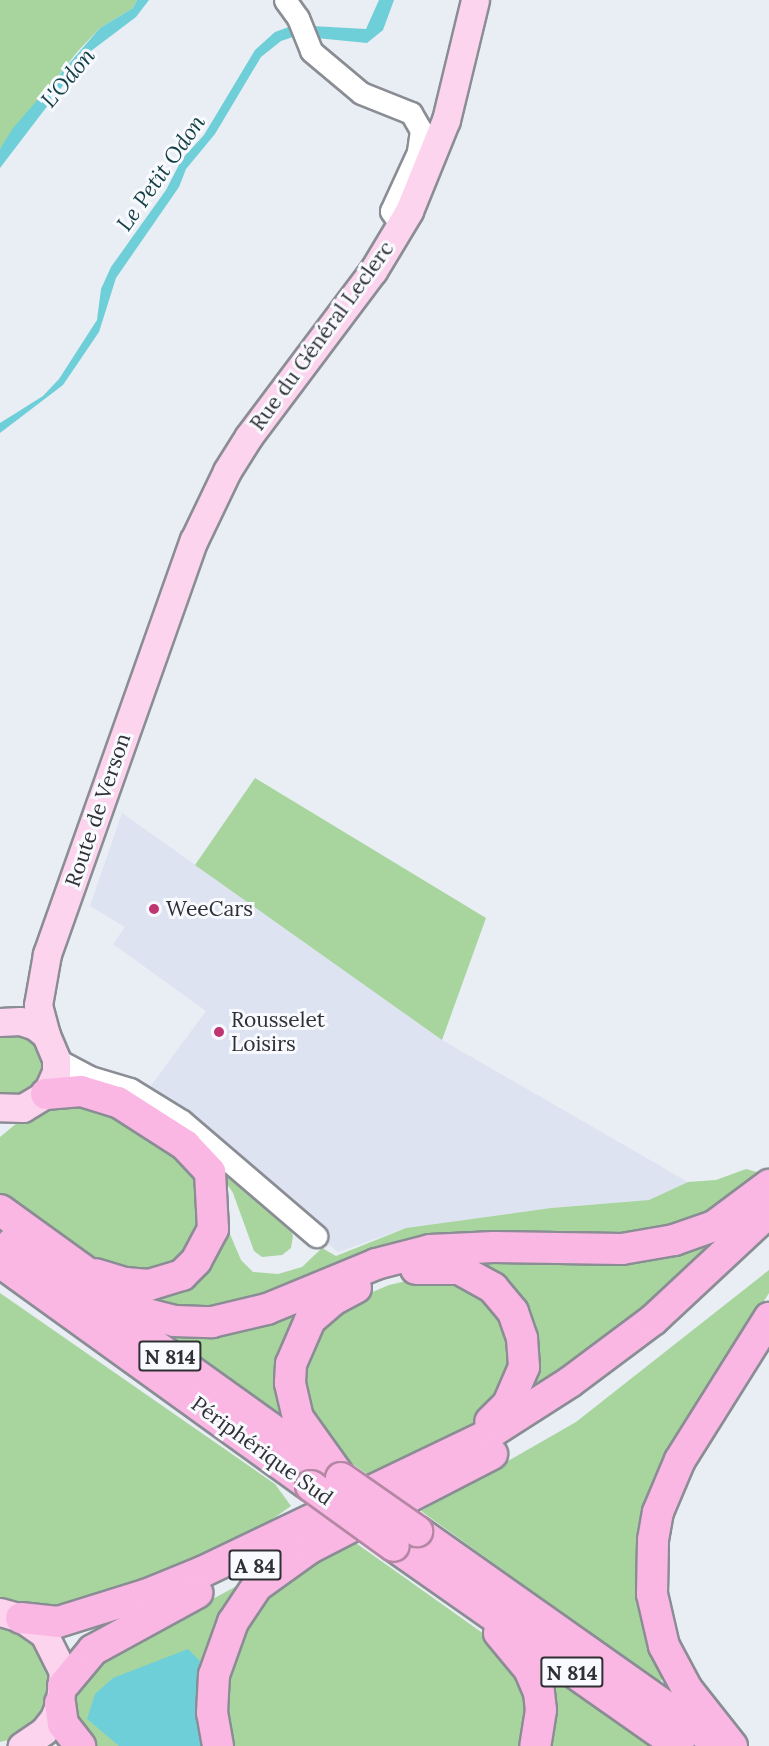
<!DOCTYPE html>
<meta charset="utf-8">
<style>
body{margin:0}
#map{position:relative;width:769px;height:1746px;overflow:hidden;background:#e9edf4;font-family:Lora,serif}
div>[style]{position:absolute}
[style*='--x']{left:calc(var(--x)*1px);top:calc(var(--y)*1px);width:calc(var(--w)*1px);rotate:calc(var(--a)*1deg)}
.built>*{inset:0;background:#dde3f1}
.green>*{inset:0;background:#a8d59e}
.water>*{inset:0;background:#6fcfd8}
.roads{filter:drop-shadow(2px 0 #8a8d94) drop-shadow(-2px 0 #8a8d94) drop-shadow(0 2px #8a8d94) drop-shadow(0 -2px #8a8d94)}
.minor>*{height:21px;margin:-10.5px;padding:0 10.5px;transform-origin:10.5px;border-radius:10.5px;background:#fff}
.major>*{height:27px;margin:-13.5px;padding:0 13.5px;transform-origin:13.5px;border-radius:13.5px;background:#fdd4ee}
.highway>*{height:30px;margin:-15px;padding:0 15px;transform-origin:15px;border-radius:15px;background:#fbb7e3}
.bridges{filter:drop-shadow(2px 0 #b488a5) drop-shadow(-2px 0 #b488a5) drop-shadow(0 2px #b488a5) drop-shadow(0 -2px #b488a5)}
.highway-bridge>*{height:30px;margin:-15px;padding:0 15px;transform-origin:15px;border-radius:15px;background:#fbb7e3}
.dots>*{width:16px;height:16px;translate:-50% -50%;box-sizing:border-box;border:3px solid #f8faff;border-radius:50%}
span{translate:-50% -50%;white-space:nowrap;text-align:center;line-height:1.15;-webkit-text-stroke:6px #f8faff;paint-order:stroke}
.shield-label span{padding:2px 4px;background:#f8faff;border:2px solid;border-radius:4px;-webkit-text-stroke-width:0}
.shield-label{font-size:20px;color:#2f3033;font-weight:700}
.street-label{font-size:21px;color:#2f3033}
.poi-label{font-size:21px;color:#2f3033}
.left{translate:0 -50%;text-align:left}
.water-label{font-size:22px;color:#123f43;font-style:italic}
</style>
<div id="map">
<div class="built">
<i style="clip-path:polygon(122px 813px,442px 1040px,688px 1182px,649px 1200px,551px 1208px,406px 1228px,338px 1252px,147px 1091px,206px 1011px,113px 944px,125px 927px,90px 906px)"></i>
</div>
<div class="green">
<i style="clip-path:polygon(0 0,137px 0,133px 8px,100px 28px,78px 51px,0 149px)"></i>
<i style="clip-path:polygon(255px 778px,486px 918px,442px 1040px,195px 865px)"></i>
<i style="clip-path:polygon(0 1032px,21px 1032px,39px 1045px,44px 1066px,42px 1077px,27px 1094px,0 1097px)"></i>
<i style="clip-path:polygon(65px 1100px,106px 1109px,179px 1159px,200px 1187px,200px 1244px,160px 1274px,101px 1265px,0 1195px,0 1137px,17px 1123px)"></i>
<i style="clip-path:polygon(210px 1158px,289px 1226px,293px 1236px,291px 1248px,282px 1255px,262px 1257px,254px 1251px,233px 1193px)"></i>
<i style="clip-path:polygon(746px 1169px,764px 1174px,690px 1225px,303px 1282px,216px 1309px,184px 1310px,150px 1302px,150px 1294px,224px 1220px,241px 1260px,253px 1272px,278px 1274px,302px 1267px,322px 1248px,336px 1256px,406px 1228px,551px 1208px,649px 1200px,688px 1182px,716px 1180px)"></i>
<i style="clip-path:polygon(741px 1213px,691px 1275px,515px 1408px,511px 1297px,399px 1263px,586px 1255px)"></i>
<i style="clip-path:polygon(769px 1270px,769px 1293px,651px 1484px,636px 1547px,643px 1606px,666px 1674px,659px 1683px,421px 1511px,576px 1422px)"></i>
<i style="clip-path:polygon(424px 1277px,467px 1285px,500px 1312px,515px 1360px,482px 1420px,374px 1479px,333px 1450px,312px 1424px,300px 1367px,312px 1340px,331px 1316px,356px 1299px,389px 1285px)"></i>
<i style="clip-path:polygon(0 1293px,275px 1484px,291px 1506px,260px 1528px,210px 1551px,56px 1612px,0 1598px)"></i>
<i style="clip-path:polygon(299px 1301px,283px 1416px,277px 1418px,154px 1326px)"></i>
<i style="clip-path:polygon(353px 1541px,491px 1639px,528px 1686px,530px 1731px,521px 1746px,232px 1746px,224px 1691px,247px 1619px,279px 1582px)"></i>
<i style="clip-path:polygon(246px 1581px,205px 1746px,91px 1746px,83px 1738px,73px 1706px,79px 1688px,105px 1657px)"></i>
<i style="clip-path:polygon(0 1622px,35px 1640px,52px 1676px,50px 1696px,43px 1715px,12px 1739px,0 1742px)"></i>
<i style="clip-path:polygon(549px 1671px,655px 1746px,549px 1746px,544px 1675px)"></i>
</div>
<div class="water">
<i style="clip-path:polygon(137px 0,149px 0,136px 17px,87px 54px,0 168px,0 149px,13px 128px,100px 28px,133px 8px)"></i>
<i style="clip-path:polygon(379px 0,394px 0,383px 30px,367px 43px,296px 36px,281px 41px,261px 57px,215px 134px,186px 169px,179px 187px,116px 278px,99px 332px,63px 385px,0 433px,0 423px,43px 396px,59px 379px,97px 320px,101px 289px,111px 267px,166px 190px,182px 159px,204px 135px,255px 50px,275px 32px,294px 25px,366px 29px)"></i>
<i style="clip-path:polygon(188px 1649px,204px 1665px,205px 1746px,119px 1746px,87px 1719px,95px 1694px,113px 1678px)"></i>
</div>
<div class="roads">
<div class="minor">
<i style="--x:285;--y:0;--w:22;--a:54"></i>
<i style="--x:298;--y:18;--w:35;--a:68"></i>
<i style="--x:311;--y:51;--w:65;--a:40"></i>
<i style="--x:361;--y:93;--w:54;--a:21.8"></i>
<i style="--x:411;--y:113;--w:20;--a:60"></i>
<i style="--x:421;--y:130;--w:22;--a:98"></i>
<i style="--x:418;--y:152;--w:65;--a:114.6"></i>
<i style="--x:391;--y:211;--w:18;--a:56"></i>
<i style="--x:56;--y:1059;--w:38;--a:28"></i>
<i style="--x:90;--y:1077;--w:42;--a:16.7"></i>
<i style="--x:130;--y:1089;--w:61;--a:31.6"></i>
<i style="--x:182;--y:1121;--w:177;--a:40.6"></i>
</div>
<div class="major">
<i style="--x:0;--y:1022;--w:20;--a:-3"></i>
<i style="--x:20;--y:1021;--w:16;--a:18"></i>
<i style="--x:35;--y:1026;--w:14;--a:39"></i>
<i style="--x:46;--y:1035;--w:26;--a:67"></i>
<i style="--x:56;--y:1059;--w:13;--a:90"></i>
<i style="--x:56;--y:1072;--w:24;--a:114"></i>
<i style="--x:46;--y:1094;--w:27;--a:149"></i>
<i style="--x:23;--y:1108;--w:23;--a:-178"></i>
<i style="--x:46;--y:1035;--w:31;--a:-105"></i>
<i style="--x:38;--y:1005;--w:52;--a:-80"></i>
<i style="--x:47;--y:954;--w:439;--a:-70.5"></i>
<i style="--x:194;--y:540;--w:76;--a:-64.4"></i>
<i style="--x:227;--y:471;--w:41;--a:-57.8"></i>
<i style="--x:249;--y:436;--w:206;--a:-53.1"></i>
<i style="--x:373;--y:271;--w:70;--a:-59"></i>
<i style="--x:409;--y:211;--w:98;--a:-67.9"></i>
<i style="--x:446;--y:120;--w:123;--a:-76.4"></i>
<i style="--x:0;--y:1612;--w:22;--a:16"></i>
<i style="--x:21;--y:1618;--w:28;--a:35"></i>
<i style="--x:44;--y:1634;--w:42;--a:63.4"></i>
<i style="--x:63;--y:1672;--w:31;--a:96"></i>
<i style="--x:60;--y:1703;--w:16;--a:112"></i>
<i style="--x:54;--y:1718;--w:16;--a:128"></i>
<i style="--x:44;--y:1731;--w:27;--a:146"></i>
</div>
<div class="highway">
<i style="--x:46;--y:1094;--w:35;--a:-5"></i>
<i style="--x:81;--y:1091;--w:39;--a:17"></i>
<i style="--x:118;--y:1102;--w:80;--a:32.7"></i>
<i style="--x:185;--y:1145;--w:37;--a:47"></i>
<i style="--x:210;--y:1172;--w:57;--a:87"></i>
<i style="--x:213;--y:1229;--w:36;--a:118"></i>
<i style="--x:196;--y:1261;--w:20;--a:135"></i>
<i style="--x:182;--y:1275;--w:34;--a:163"></i>
<i style="--x:149;--y:1285;--w:24;--a:-175"></i>
<i style="--x:125;--y:1283;--w:30;--a:-163"></i>
<i style="--x:0;--y:1210;--w:176;--a:35.8"></i>
<i style="--x:143;--y:1313;--w:32;--a:14"></i>
<i style="--x:174;--y:1321;--w:38;--a:2"></i>
<i style="--x:212;--y:1322;--w:57;--a:-13.3"></i>
<i style="--x:267;--y:1309;--w:118;--a:-22.4"></i>
<i style="--x:376;--y:1264;--w:56;--a:-14.5"></i>
<i style="--x:430;--y:1250;--w:64;--a:-2.7"></i>
<i style="--x:494;--y:1247;--w:128;--a:0.9"></i>
<i style="--x:622;--y:1249;--w:53;--a:-9.8"></i>
<i style="--x:674;--y:1240;--w:42;--a:-19.3"></i>
<i style="--x:714;--y:1226;--w:69;--a:-36.7"></i>
<i style="--x:12;--y:1243;--w:375;--a:35.6"></i>
<i style="--x:0;--y:1262;--w:383;--a:35.8"></i>
<i style="--x:416;--y:1269;--w:43;--a:0"></i>
<i style="--x:459;--y:1269;--w:39;--a:29"></i>
<i style="--x:493;--y:1288;--w:31;--a:50"></i>
<i style="--x:513;--y:1312;--w:28;--a:71"></i>
<i style="--x:522;--y:1338;--w:29;--a:86"></i>
<i style="--x:524;--y:1367;--w:40;--a:113.4"></i>
<i style="--x:508;--y:1404;--w:25;--a:135"></i>
<i style="--x:341;--y:1478;--w:74;--a:-125.6"></i>
<i style="--x:298;--y:1418;--w:36;--a:-103"></i>
<i style="--x:290;--y:1383;--w:19;--a:-87"></i>
<i style="--x:291;--y:1364;--w:48;--a:-66.6"></i>
<i style="--x:310;--y:1320;--w:30;--a:-41"></i>
<i style="--x:333;--y:1300;--w:26;--a:-28"></i>
<i style="--x:417;--y:1531;--w:370;--a:35.2"></i>
<i style="--x:394;--y:1546;--w:348;--a:35.1"></i>
<i style="--x:21;--y:1618;--w:37;--a:6"></i>
<i style="--x:58;--y:1622;--w:94;--a:-17.3"></i>
<i style="--x:148;--y:1594;--w:58;--a:-22.2"></i>
<i style="--x:202;--y:1572;--w:313;--a:-25.6"></i>
<i style="--x:484;--y:1437;--w:102;--a:-32.6"></i>
<i style="--x:570;--y:1382;--w:104;--a:-36.8"></i>
<i style="--x:653;--y:1320;--w:158;--a:-43"></i>
<i style="--x:499;--y:1633;--w:47;--a:50.2"></i>
<i style="--x:529;--y:1669;--w:25;--a:67"></i>
<i style="--x:539;--y:1692;--w:18;--a:84"></i>
<i style="--x:541;--y:1710;--w:36;--a:99"></i>
<i style="--x:63;--y:1686;--w:47;--a:-50.2"></i>
<i style="--x:93;--y:1650;--w:119;--a:-28.7"></i>
<i style="--x:60;--y:1703;--w:21;--a:82"></i>
<i style="--x:63;--y:1724;--w:28;--a:52"></i>
<i style="--x:218;--y:1746;--w:34;--a:-100"></i>
<i style="--x:212;--y:1713;--w:38;--a:-87"></i>
<i style="--x:214;--y:1675;--w:56;--a:-70.3"></i>
<i style="--x:233;--y:1622;--w:43;--a:-56.3"></i>
<i style="--x:257;--y:1586;--w:65;--a:-35.6"></i>
<i style="--x:310;--y:1548;--w:205;--a:-27.3"></i>
<i style="--x:732;--y:1746;--w:73;--a:-128.3"></i>
<i style="--x:687;--y:1689;--w:49;--a:-118.1"></i>
<i style="--x:664;--y:1646;--w:53;--a:-103"></i>
<i style="--x:652;--y:1594;--w:54;--a:-88.9"></i>
<i style="--x:653;--y:1540;--w:28;--a:-80"></i>
<i style="--x:658;--y:1512;--w:56;--a:-67.1"></i>
<i style="--x:680;--y:1460;--w:168;--a:-57.9"></i>
</div>
</div>
<div class="bridges">
<div class="highway-bridge">
<i style="--x:341;--y:1478;--w:93;--a:34.9"></i>
<i style="--x:311;--y:1486;--w:102;--a:35.9"></i>
</div>
</div>
<div class="dots">
<i style="left:154px;top:909px;background:#be3572"></i>
<i style="left:219px;top:1032px;background:#be3572"></i>
</div>
<div class="shield-label">
<span style="left:170px;top:1356px">N 814</span>
<span style="left:255px;top:1565px">A 84</span>
<span style="left:572px;top:1672px">N 814</span>
</div>
<div class="street-label">
<span style="left:322px;top:336px;rotate:-54deg">Rue du Général Leclerc</span>
<span style="left:98px;top:810px;rotate:-71deg">Route de Verson</span>
<span style="left:262px;top:1451px;rotate:36deg">Périphérique Sud</span>
</div>
<div class="poi-label">
<span class="left" style="left:166px;top:909px">WeeCars</span>
<span class="left" style="left:231px;top:1032px">Rousselet<br>Loisirs</span>
</div>
<div class="water-label">
<span style="left:68px;top:78px;rotate:-50deg">L'Odon</span>
<span style="left:161px;top:173px;rotate:-55deg">Le Petit Odon</span>
</div>
</div>
